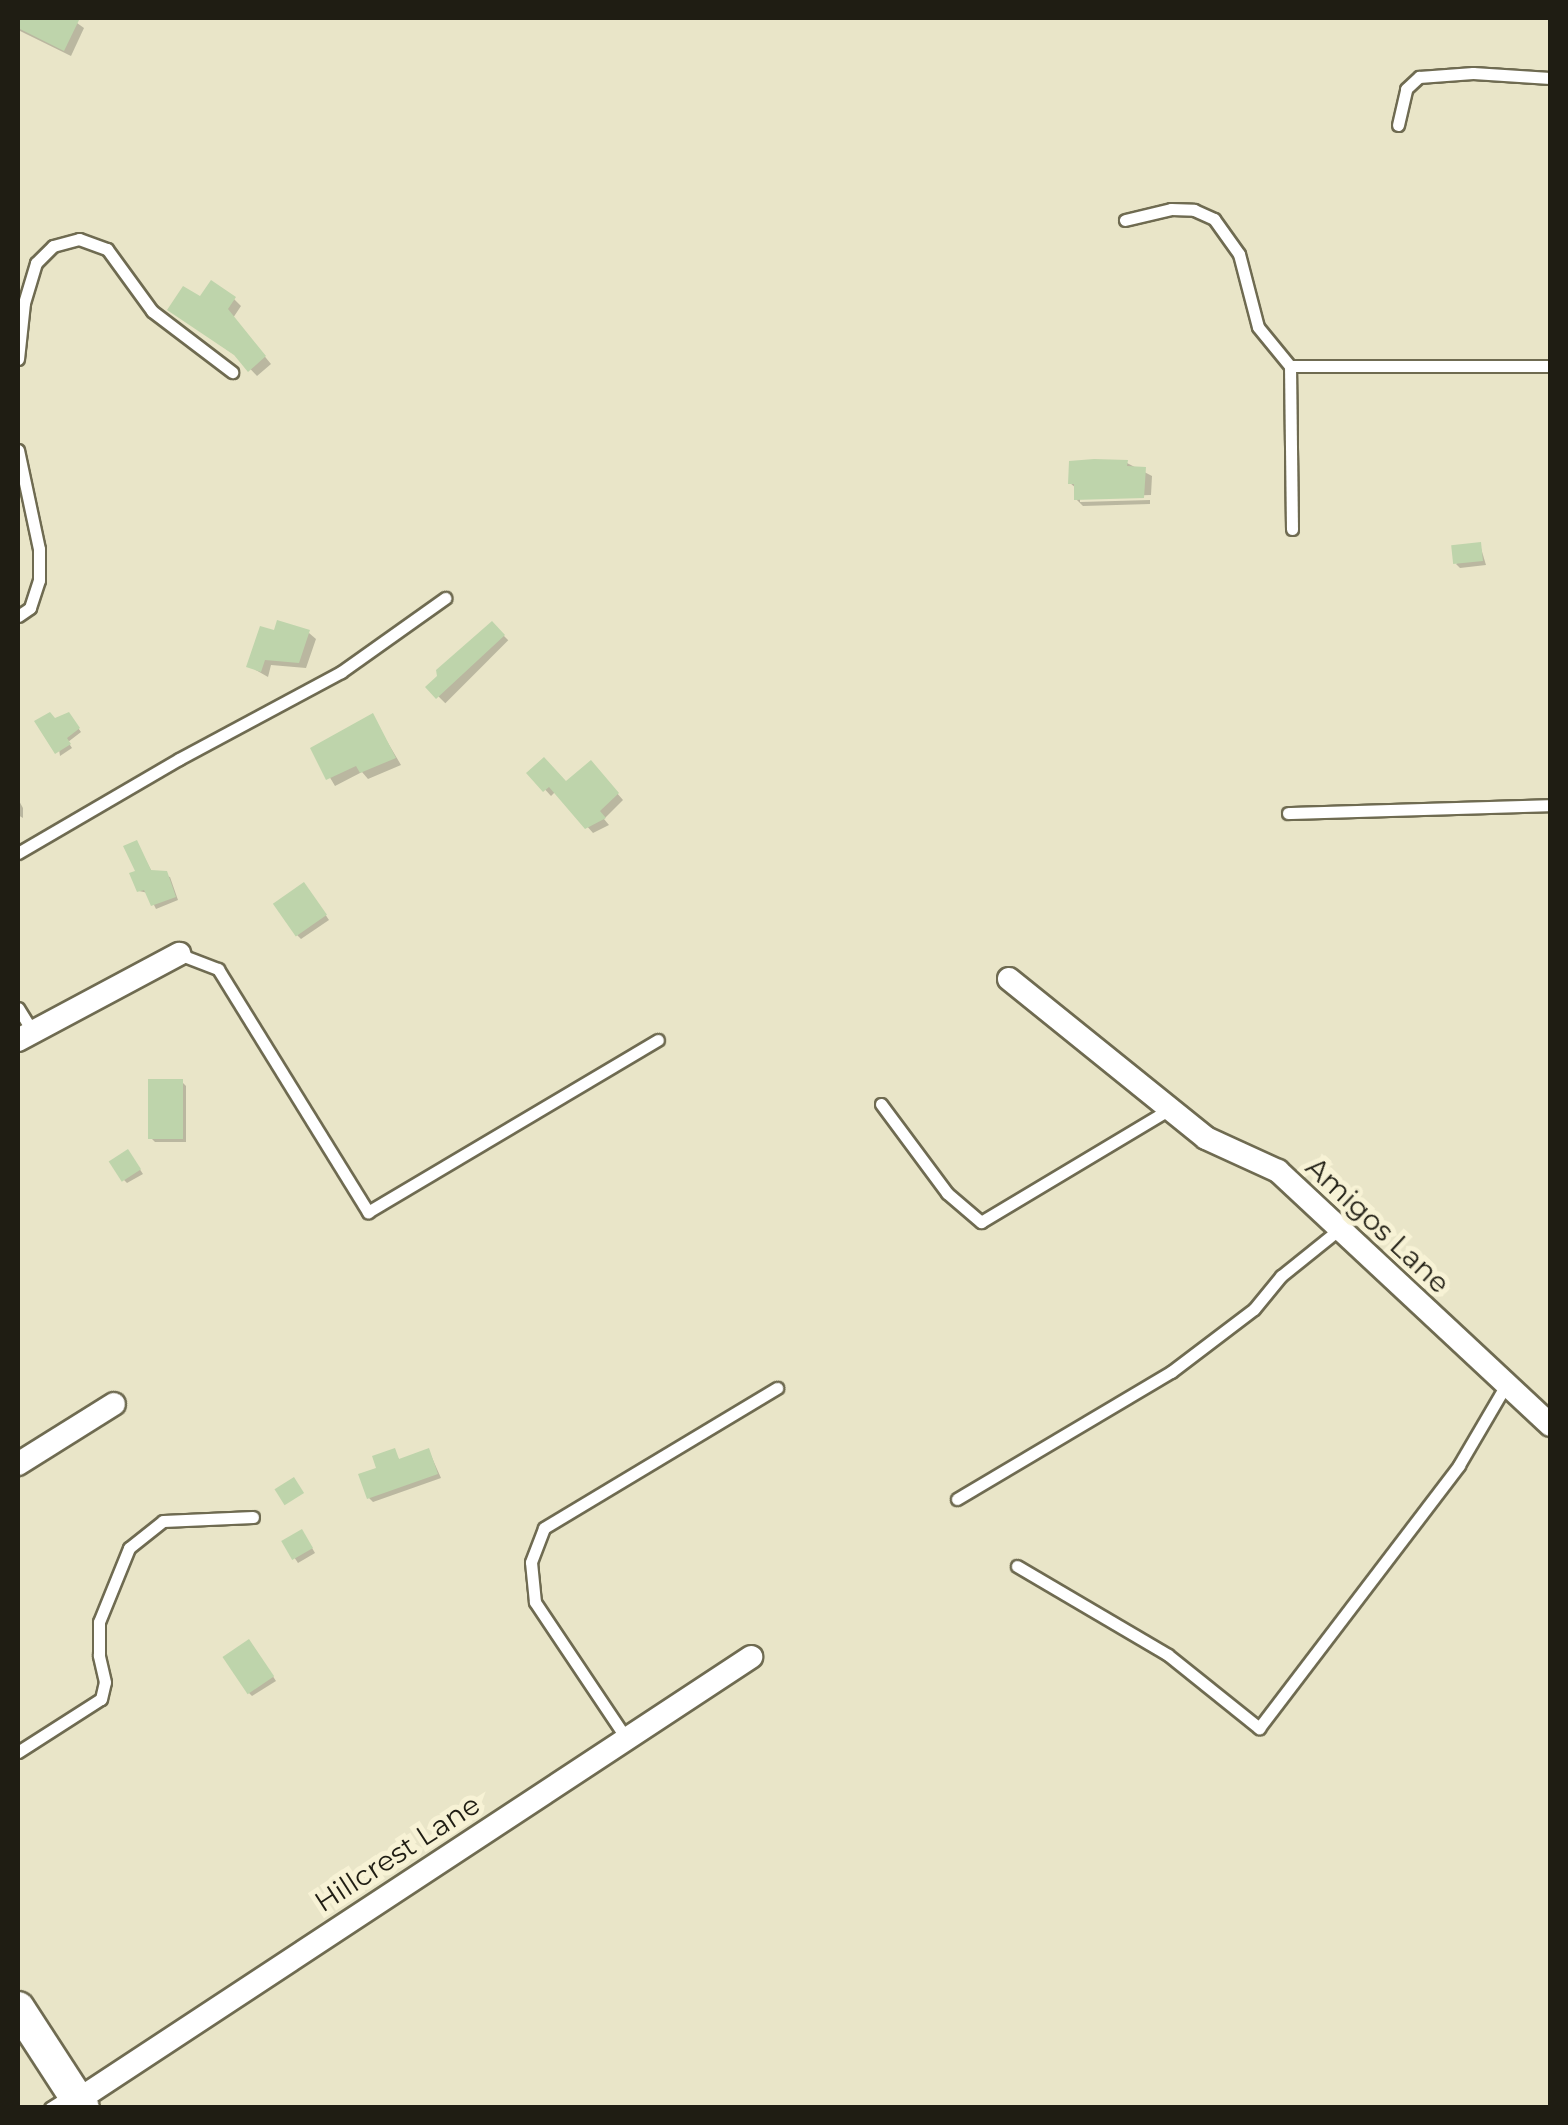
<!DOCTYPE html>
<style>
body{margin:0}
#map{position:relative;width:1568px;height:2125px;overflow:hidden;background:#e9e5c8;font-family:Montserrat,sans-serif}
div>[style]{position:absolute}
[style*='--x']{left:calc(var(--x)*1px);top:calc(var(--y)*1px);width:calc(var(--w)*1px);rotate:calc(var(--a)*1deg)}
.shadow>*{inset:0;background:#0003;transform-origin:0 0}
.building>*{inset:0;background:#bed4ab;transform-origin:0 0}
.roads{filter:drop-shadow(2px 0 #6f6b51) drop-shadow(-2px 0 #6f6b51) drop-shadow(0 2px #6f6b51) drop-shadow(0 -2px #6f6b51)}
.service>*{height:11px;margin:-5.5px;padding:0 5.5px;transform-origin:5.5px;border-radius:5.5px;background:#fff}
.minor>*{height:22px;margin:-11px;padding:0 11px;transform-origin:11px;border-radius:11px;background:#fff}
.secondary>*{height:32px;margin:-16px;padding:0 16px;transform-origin:16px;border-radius:16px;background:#fff}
span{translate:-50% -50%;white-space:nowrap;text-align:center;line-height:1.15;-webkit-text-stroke:10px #f7f2d5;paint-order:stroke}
.street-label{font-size:28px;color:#1f1d13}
.frame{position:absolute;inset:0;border:20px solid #1f1d13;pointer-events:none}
</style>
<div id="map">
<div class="shadow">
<i style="clip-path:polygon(18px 18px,70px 18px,84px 28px,71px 56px,18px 30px)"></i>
<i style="clip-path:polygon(234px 299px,241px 306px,233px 318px,271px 364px,257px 376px,242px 360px,170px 310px,200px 300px)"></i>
<i style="clip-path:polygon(1127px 463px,1152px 476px,1151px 495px,1080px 497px,1080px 502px,1150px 500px,1150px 504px,1083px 506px,1076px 499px,1077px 489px,1070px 483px)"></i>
<i style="clip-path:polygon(1480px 545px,1486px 565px,1460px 568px,1456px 564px)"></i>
<i style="left:492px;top:624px;width:23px;height:89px;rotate:45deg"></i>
<i style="clip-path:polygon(309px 633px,316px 639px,306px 668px,271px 665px,268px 677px,249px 666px)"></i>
<i style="clip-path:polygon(372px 716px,401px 765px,368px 779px,362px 772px,335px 786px,313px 749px)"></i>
<i style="clip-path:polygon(72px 719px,81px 732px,68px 742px,72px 748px,60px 756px,55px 721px)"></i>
<i style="clip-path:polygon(596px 769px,623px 800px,604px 819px,609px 825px,593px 833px,556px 791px,551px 796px,530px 773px,566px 784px)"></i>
<i style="clip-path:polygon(18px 799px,23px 808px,23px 818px,18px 815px)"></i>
<i style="clip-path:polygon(137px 843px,152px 872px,170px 877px,178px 900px,156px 909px,148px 893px,139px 891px)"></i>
<i style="clip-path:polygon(308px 889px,329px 920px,301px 939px,297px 935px)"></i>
<i style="clip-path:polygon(182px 1082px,186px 1086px,186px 1142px,155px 1142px,151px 1138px)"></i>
<i style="clip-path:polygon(131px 1156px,143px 1174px,127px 1183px,123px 1179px)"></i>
<i style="clip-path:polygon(394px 1451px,400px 1461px,429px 1451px,441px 1478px,373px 1502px,369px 1498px,379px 1469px)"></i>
<i style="clip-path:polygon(305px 1536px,315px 1553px,298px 1563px,284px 1542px)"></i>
<i style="clip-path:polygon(253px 1646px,276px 1681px,252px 1696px,248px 1692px)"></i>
</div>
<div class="building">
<i style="clip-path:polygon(18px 18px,80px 18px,64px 51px,18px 28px)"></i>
<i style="clip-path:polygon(211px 280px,236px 297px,228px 309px,266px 356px,248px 372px,234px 355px,167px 310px,183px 286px,200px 296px)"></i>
<i style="clip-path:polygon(1094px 459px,1128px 460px,1127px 466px,1146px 467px,1144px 498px,1074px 500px,1074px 484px,1068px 484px,1069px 461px)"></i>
<i style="left:1481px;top:542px;width:19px;height:30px;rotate:84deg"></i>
<i style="clip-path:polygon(277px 620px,310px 630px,299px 663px,265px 660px,261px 672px,246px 667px,260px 626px,274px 630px)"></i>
<i style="clip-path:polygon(492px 621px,505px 635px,436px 699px,425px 687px,437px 676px,436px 670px)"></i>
<i style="clip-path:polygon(50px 712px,55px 718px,69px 712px,80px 728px,67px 738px,71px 744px,55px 754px,34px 721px)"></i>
<i style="clip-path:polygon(373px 713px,396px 758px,360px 773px,356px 766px,326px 780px,310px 748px)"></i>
<i style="clip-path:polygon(544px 757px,566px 781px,591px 760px,619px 793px,600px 811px,606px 818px,585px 829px,549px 787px,543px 792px,526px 773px)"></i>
<i style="clip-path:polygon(137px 840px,151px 870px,167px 871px,176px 897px,151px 906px,144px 890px,137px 892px,129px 873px,135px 871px,123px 846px)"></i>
<i style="left:304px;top:882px;width:40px;height:38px;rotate:55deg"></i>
<i style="left:148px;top:1079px;width:35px;height:60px"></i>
<i style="left:128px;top:1149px;width:24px;height:23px;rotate:57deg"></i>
<i style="clip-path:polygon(395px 1448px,399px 1459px,429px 1448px,438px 1474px,367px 1499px,358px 1474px,376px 1468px,372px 1456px)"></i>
<i style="left:294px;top:1477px;width:19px;height:23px;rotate:58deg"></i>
<i style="left:302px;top:1529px;width:22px;height:24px;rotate:60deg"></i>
<i style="left:249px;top:1639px;width:45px;height:32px;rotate:56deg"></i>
</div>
<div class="roads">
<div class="service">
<i style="--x:1398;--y:125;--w:37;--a:-77"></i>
<i style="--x:1406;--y:89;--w:18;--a:-43"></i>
<i style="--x:1419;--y:77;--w:54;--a:-4.2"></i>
<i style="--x:1473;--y:73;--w:77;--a:3.7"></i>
<i style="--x:1125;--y:220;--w:47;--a:-13.4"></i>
<i style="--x:1171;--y:209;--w:23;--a:2"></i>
<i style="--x:1194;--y:210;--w:22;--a:24"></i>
<i style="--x:1214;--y:219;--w:43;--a:54.5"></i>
<i style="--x:1239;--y:254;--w:75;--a:75.4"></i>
<i style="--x:1258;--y:327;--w:50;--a:50.6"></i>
<i style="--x:18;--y:359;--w:56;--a:-83.9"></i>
<i style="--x:24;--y:303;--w:42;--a:-73.3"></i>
<i style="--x:36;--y:263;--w:24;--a:-45"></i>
<i style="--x:53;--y:246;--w:27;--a:-15"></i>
<i style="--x:79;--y:239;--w:30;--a:20"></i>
<i style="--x:107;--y:249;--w:77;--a:54"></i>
<i style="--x:152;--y:311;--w:101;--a:37.3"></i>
<i style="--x:18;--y:450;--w:101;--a:78"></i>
<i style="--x:39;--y:549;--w:31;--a:90"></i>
<i style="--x:39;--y:580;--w:29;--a:108"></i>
<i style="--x:30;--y:608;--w:14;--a:146"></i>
<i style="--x:1292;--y:529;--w:163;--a:-90.7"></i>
<i style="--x:1290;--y:366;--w:260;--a:0"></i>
<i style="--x:1288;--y:813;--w:262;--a:-1.7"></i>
<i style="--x:18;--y:853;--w:186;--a:-30.3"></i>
<i style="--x:179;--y:759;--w:184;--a:-28.2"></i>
<i style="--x:341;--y:672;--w:128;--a:-35.4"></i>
<i style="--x:179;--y:954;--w:42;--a:21"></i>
<i style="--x:218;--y:969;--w:286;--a:58.3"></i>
<i style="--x:368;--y:1212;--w:337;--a:-30.7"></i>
<i style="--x:18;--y:1008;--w:26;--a:58"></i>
<i style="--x:881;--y:1104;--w:111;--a:53.4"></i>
<i style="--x:947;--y:1193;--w:45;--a:40.5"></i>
<i style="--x:981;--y:1222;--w:220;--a:-30.9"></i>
<i style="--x:957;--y:1499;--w:249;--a:-30.7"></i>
<i style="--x:1171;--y:1372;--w:104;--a:-37.2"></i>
<i style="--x:1254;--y:1309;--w:43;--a:-50.7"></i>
<i style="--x:1281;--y:1276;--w:72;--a:-38.8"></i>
<i style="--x:1017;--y:1566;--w:175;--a:30.5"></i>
<i style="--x:1168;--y:1655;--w:117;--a:38.7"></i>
<i style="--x:1259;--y:1728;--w:330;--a:-52.7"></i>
<i style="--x:1459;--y:1465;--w:93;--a:-59.6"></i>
<i style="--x:626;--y:1738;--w:164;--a:-123.8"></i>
<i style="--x:535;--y:1602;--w:40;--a:-95.7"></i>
<i style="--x:531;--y:1562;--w:36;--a:-69"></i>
<i style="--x:544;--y:1528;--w:272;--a:-31"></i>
<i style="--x:18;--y:1752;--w:98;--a:-32.6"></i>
<i style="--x:101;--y:1699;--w:17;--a:-77"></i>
<i style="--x:105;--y:1682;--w:28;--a:-103"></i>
<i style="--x:99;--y:1655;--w:33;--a:-90"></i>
<i style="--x:99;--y:1622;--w:80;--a:-67.9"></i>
<i style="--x:129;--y:1548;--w:43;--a:-38.5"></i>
<i style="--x:163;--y:1521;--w:90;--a:-2.5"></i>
<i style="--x:50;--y:2108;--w:26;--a:-32"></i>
</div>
<div class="minor">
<i style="--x:1009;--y:979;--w:253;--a:38.9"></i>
<i style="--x:1206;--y:1138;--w:79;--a:24.6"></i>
<i style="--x:1278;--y:1171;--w:372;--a:43"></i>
<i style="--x:18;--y:1040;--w:183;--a:-28.1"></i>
<i style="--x:18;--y:1464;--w:113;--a:-32"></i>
<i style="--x:78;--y:2100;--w:806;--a:-33.35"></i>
</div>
<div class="secondary">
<i style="--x:18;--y:2008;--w:119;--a:57"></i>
</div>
</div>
<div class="street-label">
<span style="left:1378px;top:1225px;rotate:43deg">Amigos Lane</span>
<span style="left:397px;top:1853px;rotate:-33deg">Hillcrest Lane</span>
</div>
<div class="frame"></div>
</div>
